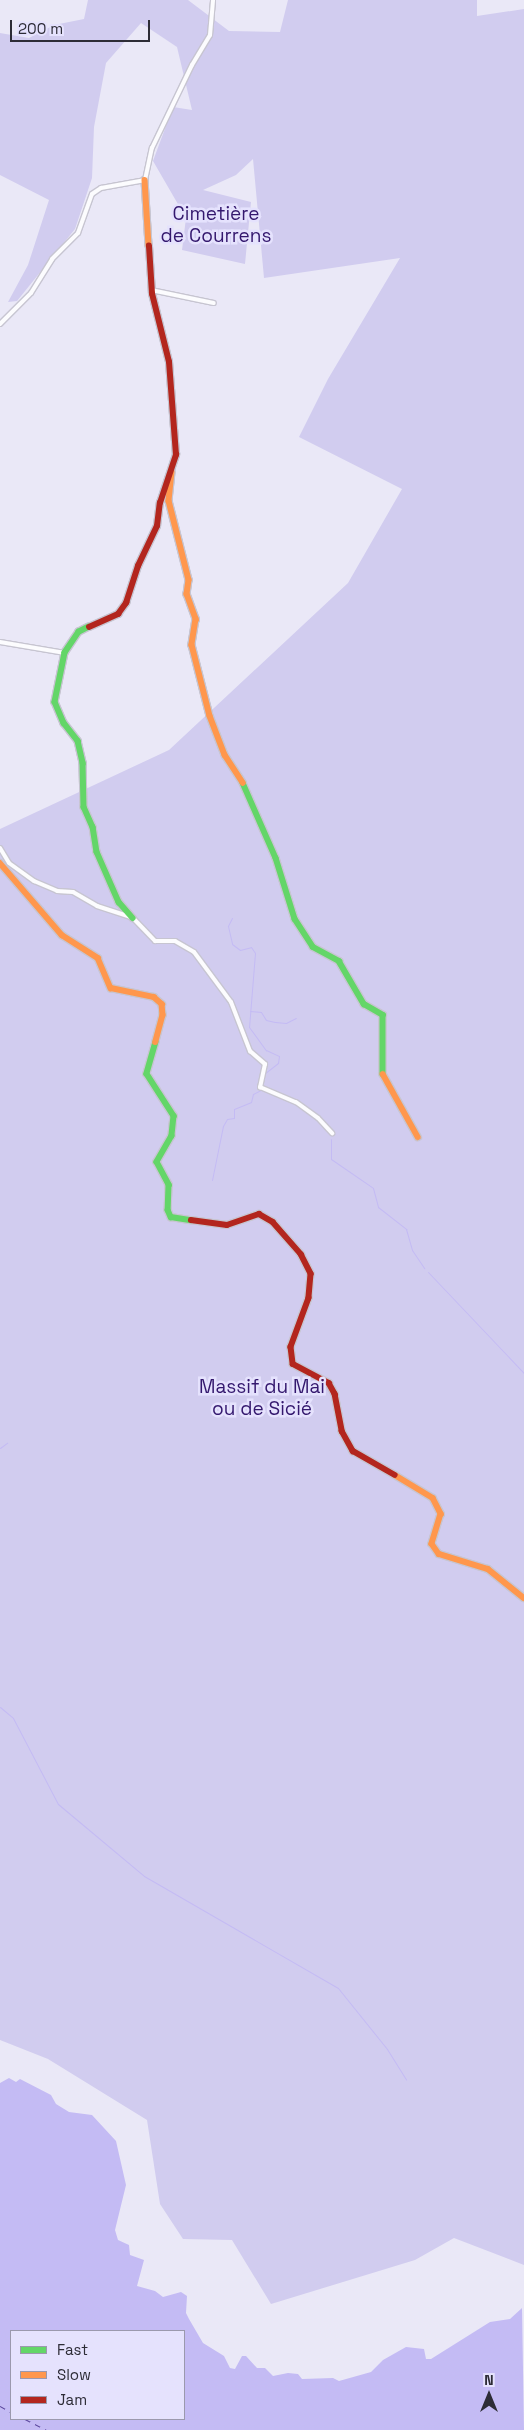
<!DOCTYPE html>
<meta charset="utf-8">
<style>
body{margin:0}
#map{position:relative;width:524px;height:2430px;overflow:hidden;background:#eae8f7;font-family:"Space Grotesk",sans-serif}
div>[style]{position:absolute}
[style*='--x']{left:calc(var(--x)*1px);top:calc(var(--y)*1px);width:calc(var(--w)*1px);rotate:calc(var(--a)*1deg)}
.green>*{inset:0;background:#d1ccef}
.water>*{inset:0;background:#c4bbf4}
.stream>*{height:1px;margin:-0.5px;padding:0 0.5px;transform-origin:0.5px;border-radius:0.5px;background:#c4bbf4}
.ferry>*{height:1px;margin-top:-0.5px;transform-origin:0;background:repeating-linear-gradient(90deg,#59459c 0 6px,transparent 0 11px)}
.roads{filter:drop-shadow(1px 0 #c7c5d1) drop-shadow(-1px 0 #c7c5d1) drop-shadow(0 1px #c7c5d1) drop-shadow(0 -1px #c7c5d1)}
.street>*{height:4px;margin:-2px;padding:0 2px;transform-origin:2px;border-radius:2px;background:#fcfcfe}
.fast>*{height:5.5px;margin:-2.75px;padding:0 2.75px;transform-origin:2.75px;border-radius:2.75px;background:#63d668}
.slow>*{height:5.5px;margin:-2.75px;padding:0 2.75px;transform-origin:2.75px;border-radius:2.75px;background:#ff974d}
.jam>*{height:5.5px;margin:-2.75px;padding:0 2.75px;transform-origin:2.75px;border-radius:2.75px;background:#b3261e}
span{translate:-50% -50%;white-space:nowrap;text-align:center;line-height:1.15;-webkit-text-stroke:5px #e5e2fd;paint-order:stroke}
.park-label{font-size:19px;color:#34186e}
.legend{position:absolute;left:10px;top:2330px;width:175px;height:90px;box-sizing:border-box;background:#e5e2fd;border:1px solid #9b99ad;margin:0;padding:6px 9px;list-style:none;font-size:15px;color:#2d2c36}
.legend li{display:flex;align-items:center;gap:10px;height:25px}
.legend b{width:25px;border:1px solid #9b99ad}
.north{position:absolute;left:464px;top:2370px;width:50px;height:50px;-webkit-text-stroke:4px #e5e2fd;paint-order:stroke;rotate:0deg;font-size:14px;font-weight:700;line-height:20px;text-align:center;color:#2d2c36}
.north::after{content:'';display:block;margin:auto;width:18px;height:22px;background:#2d2c36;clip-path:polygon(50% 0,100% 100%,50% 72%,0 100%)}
.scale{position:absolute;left:10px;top:20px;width:140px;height:22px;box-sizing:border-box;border:2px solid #2d2c36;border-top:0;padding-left:6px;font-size:15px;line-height:18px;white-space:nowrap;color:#2d2c36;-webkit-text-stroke:4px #e5e2fd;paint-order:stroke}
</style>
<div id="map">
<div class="green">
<i style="clip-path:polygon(88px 0,188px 0,229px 31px,280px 32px,288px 0,477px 0,477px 16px,524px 9px,524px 2265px,454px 2238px,415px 2260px,271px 2304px,232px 2240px,183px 2239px,160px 2204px,147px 2120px,48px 2059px,0 2040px,0 829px,169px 750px,348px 583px,402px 489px,299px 437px,328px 379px,400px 258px,264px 278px,253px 159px,236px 175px,203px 190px,251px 202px,245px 264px,182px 250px,186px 218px,153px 161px,173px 107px,192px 110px,177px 47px,141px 23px,106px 63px,94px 127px,92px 178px,75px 229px,17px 301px,8px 302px,28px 265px,49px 200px,0 175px,0 33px,29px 38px,54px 25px,84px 19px)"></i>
</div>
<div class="water">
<i style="clip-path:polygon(evenodd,9px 2078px,16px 2082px,20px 2079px,51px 2095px,56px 2104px,69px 2112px,92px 2115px,116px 2141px,126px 2185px,115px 2230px,118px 2240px,129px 2245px,130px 2255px,144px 2260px,137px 2286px,155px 2291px,163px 2297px,181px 2292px,187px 2296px,186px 2313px,189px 2319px,203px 2343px,224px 2356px,230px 2368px,235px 2369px,242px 2356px,246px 2356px,257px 2368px,265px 2368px,273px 2376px,288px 2373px,298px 2374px,302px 2379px,333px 2378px,339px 2381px,371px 2372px,383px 2360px,406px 2347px,424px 2349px,426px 2359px,431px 2359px,490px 2322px,510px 2319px,522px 2308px,524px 2430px,0 2430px,0 2083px,9px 2078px,184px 2331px,184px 2419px,11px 2419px,11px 2331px,184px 2331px)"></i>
</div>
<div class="stream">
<i style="--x:232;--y:918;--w:9;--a:117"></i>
<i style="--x:228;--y:926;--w:18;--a:77"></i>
<i style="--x:232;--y:944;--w:10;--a:37"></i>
<i style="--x:240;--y:950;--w:11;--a:-15"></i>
<i style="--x:251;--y:947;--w:7;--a:56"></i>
<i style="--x:255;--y:953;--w:74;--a:94.6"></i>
<i style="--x:249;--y:1027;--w:29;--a:54"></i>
<i style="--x:266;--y:1050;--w:14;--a:25"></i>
<i style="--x:279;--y:1056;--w:7;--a:98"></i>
<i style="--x:278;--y:1063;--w:16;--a:142"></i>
<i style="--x:250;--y:1011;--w:11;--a:5"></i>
<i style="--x:261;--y:1012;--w:9;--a:58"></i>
<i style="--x:266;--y:1020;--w:9;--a:13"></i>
<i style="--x:275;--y:1022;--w:11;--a:5"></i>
<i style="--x:286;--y:1023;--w:11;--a:-27"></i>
<i style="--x:331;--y:1139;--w:20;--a:90"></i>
<i style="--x:331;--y:1159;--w:51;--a:34.6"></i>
<i style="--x:373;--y:1188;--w:20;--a:75"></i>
<i style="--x:378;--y:1207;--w:36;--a:38"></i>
<i style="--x:406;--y:1229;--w:22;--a:74"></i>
<i style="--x:412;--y:1250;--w:22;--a:56"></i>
<i style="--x:212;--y:1180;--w:55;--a:-78.5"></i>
<i style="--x:223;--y:1126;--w:8;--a:-60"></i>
<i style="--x:227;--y:1119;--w:7;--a:-8"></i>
<i style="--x:234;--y:1118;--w:9;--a:-90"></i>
<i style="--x:234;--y:1109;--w:18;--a:-22"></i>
<i style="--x:251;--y:1102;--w:8;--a:-76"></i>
<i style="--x:253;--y:1094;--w:9;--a:-27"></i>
<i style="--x:428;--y:1272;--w:139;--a:46.5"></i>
<i style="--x:0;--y:1448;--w:9;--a:-36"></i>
<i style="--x:0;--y:1707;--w:17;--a:40"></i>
<i style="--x:13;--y:1718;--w:97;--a:62.4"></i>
<i style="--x:58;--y:1804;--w:112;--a:39.9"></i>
<i style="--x:144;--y:1876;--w:224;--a:30"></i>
<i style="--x:338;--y:1988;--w:78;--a:51.2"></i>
<i style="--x:387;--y:2049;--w:36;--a:58"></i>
</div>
<div class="ferry">
<i style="--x:0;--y:2406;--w:13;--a:29"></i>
<i style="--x:25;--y:2419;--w:25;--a:27"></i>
</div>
<div class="roads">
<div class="street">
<i style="--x:151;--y:290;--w:64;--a:11.7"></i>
<i style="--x:0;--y:324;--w:44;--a:-45"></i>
<i style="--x:31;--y:293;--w:40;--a:-58"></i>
<i style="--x:52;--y:259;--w:37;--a:-45"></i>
<i style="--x:78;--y:233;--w:41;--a:-70.3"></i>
<i style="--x:92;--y:194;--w:11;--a:-34"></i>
<i style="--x:101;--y:188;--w:45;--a:-10.3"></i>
<i style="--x:145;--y:180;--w:33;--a:-78"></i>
<i style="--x:152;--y:148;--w:92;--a:-64.3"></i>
<i style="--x:192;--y:65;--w:35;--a:-59"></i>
<i style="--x:210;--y:35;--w:35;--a:-85"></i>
<i style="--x:0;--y:642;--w:66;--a:9.6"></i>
<i style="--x:0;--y:848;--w:17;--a:59"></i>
<i style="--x:9;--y:863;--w:31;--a:36"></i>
<i style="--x:34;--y:881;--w:25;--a:23"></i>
<i style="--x:57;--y:891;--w:16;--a:4"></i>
<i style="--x:73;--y:892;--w:28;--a:30"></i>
<i style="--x:97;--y:906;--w:38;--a:18"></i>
<i style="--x:133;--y:918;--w:32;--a:46"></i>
<i style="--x:155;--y:941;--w:20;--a:0"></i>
<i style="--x:175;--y:941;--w:22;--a:30"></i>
<i style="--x:194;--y:952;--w:62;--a:53.5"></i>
<i style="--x:231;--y:1002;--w:53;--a:68.8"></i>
<i style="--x:250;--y:1051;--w:20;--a:41"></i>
<i style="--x:265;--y:1064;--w:24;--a:102"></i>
<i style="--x:260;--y:1087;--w:39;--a:23"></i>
<i style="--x:296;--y:1102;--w:27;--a:36"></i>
<i style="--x:318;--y:1118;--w:21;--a:47"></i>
</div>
<div class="fast">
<i style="--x:89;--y:627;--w:11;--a:153"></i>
<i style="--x:79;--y:632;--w:25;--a:124"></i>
<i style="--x:65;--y:653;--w:50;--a:101.5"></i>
<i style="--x:55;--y:702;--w:23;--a:67"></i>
<i style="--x:64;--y:723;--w:23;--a:52"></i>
<i style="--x:78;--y:741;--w:23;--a:77"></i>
<i style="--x:83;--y:763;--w:44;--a:88.7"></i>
<i style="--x:84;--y:807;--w:22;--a:66"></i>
<i style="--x:93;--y:827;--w:25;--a:81"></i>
<i style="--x:97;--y:852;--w:55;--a:66.3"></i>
<i style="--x:119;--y:902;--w:21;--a:49"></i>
<i style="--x:243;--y:783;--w:82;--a:66.3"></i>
<i style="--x:276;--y:858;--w:64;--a:72.7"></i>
<i style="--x:295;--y:919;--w:33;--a:57"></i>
<i style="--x:313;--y:947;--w:30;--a:28"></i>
<i style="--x:339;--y:961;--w:50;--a:59.8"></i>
<i style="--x:364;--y:1004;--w:22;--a:30"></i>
<i style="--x:383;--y:1015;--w:59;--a:90"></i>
<i style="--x:156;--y:1042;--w:33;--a:106"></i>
<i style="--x:147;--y:1074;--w:50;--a:57.3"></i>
<i style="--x:174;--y:1116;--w:20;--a:96"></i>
<i style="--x:172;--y:1136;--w:30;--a:120"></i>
<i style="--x:157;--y:1162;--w:26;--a:62"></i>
<i style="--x:169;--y:1185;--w:25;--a:92"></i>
<i style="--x:168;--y:1210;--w:8;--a:67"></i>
<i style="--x:171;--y:1217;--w:20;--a:9"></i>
</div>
<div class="slow">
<i style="--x:145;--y:180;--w:66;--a:86.5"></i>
<i style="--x:172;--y:472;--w:29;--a:96"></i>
<i style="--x:169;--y:501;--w:81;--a:75.8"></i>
<i style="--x:189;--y:580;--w:14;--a:98"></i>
<i style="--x:187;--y:594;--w:27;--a:70"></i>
<i style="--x:196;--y:619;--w:26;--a:99"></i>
<i style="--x:192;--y:645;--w:73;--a:75.8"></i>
<i style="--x:210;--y:716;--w:42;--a:69"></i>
<i style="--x:225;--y:755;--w:33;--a:57"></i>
<i style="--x:0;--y:863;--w:95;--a:49.3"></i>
<i style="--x:62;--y:935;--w:43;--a:32.6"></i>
<i style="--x:98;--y:958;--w:33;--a:67"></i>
<i style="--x:111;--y:988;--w:44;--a:11.8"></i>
<i style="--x:154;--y:997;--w:11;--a:41"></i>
<i style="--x:162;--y:1004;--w:11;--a:85"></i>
<i style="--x:163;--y:1015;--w:28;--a:105"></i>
<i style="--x:383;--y:1074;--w:72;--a:60.9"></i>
<i style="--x:395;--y:1475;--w:44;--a:31.2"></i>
<i style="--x:433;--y:1498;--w:18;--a:63"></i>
<i style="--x:441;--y:1514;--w:31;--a:107"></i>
<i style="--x:432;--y:1544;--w:12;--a:55"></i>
<i style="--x:439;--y:1554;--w:51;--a:17"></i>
<i style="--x:488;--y:1569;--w:46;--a:38.9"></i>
</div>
<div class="jam">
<i style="--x:89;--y:627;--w:32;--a:-24"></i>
<i style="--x:118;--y:614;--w:14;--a:-54"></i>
<i style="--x:126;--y:603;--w:39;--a:-72"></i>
<i style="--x:138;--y:566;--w:44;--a:-64.6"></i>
<i style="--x:157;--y:526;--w:23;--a:-83"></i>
<i style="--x:160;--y:503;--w:51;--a:-71.6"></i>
<i style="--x:176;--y:455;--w:93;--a:-94.3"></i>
<i style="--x:169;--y:362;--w:70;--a:-104"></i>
<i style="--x:152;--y:294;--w:48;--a:-93.6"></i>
<i style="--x:191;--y:1220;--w:36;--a:8"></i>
<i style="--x:227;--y:1225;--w:34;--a:-19"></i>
<i style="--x:259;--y:1214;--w:16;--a:30"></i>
<i style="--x:273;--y:1222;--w:43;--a:48.8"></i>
<i style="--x:301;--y:1254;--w:22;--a:63"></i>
<i style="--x:311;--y:1274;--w:24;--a:95"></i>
<i style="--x:309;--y:1298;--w:52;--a:110.2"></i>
<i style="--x:291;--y:1347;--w:17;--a:83"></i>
<i style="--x:293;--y:1364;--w:41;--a:27.8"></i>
<i style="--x:329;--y:1383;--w:13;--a:61"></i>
<i style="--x:335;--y:1394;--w:38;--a:79"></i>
<i style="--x:342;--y:1431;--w:23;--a:61"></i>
<i style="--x:353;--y:1451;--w:48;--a:29.7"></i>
</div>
</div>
<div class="park-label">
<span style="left:216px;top:225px">Cimetière<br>de Courrens</span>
<span style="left:262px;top:1398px">Massif du Mai<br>ou de Sicié</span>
</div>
<ul class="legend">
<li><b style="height:6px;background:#63d668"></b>Fast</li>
<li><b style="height:6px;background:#ff974d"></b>Slow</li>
<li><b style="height:6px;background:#b3261e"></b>Jam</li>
</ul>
<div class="north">N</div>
<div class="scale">200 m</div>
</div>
